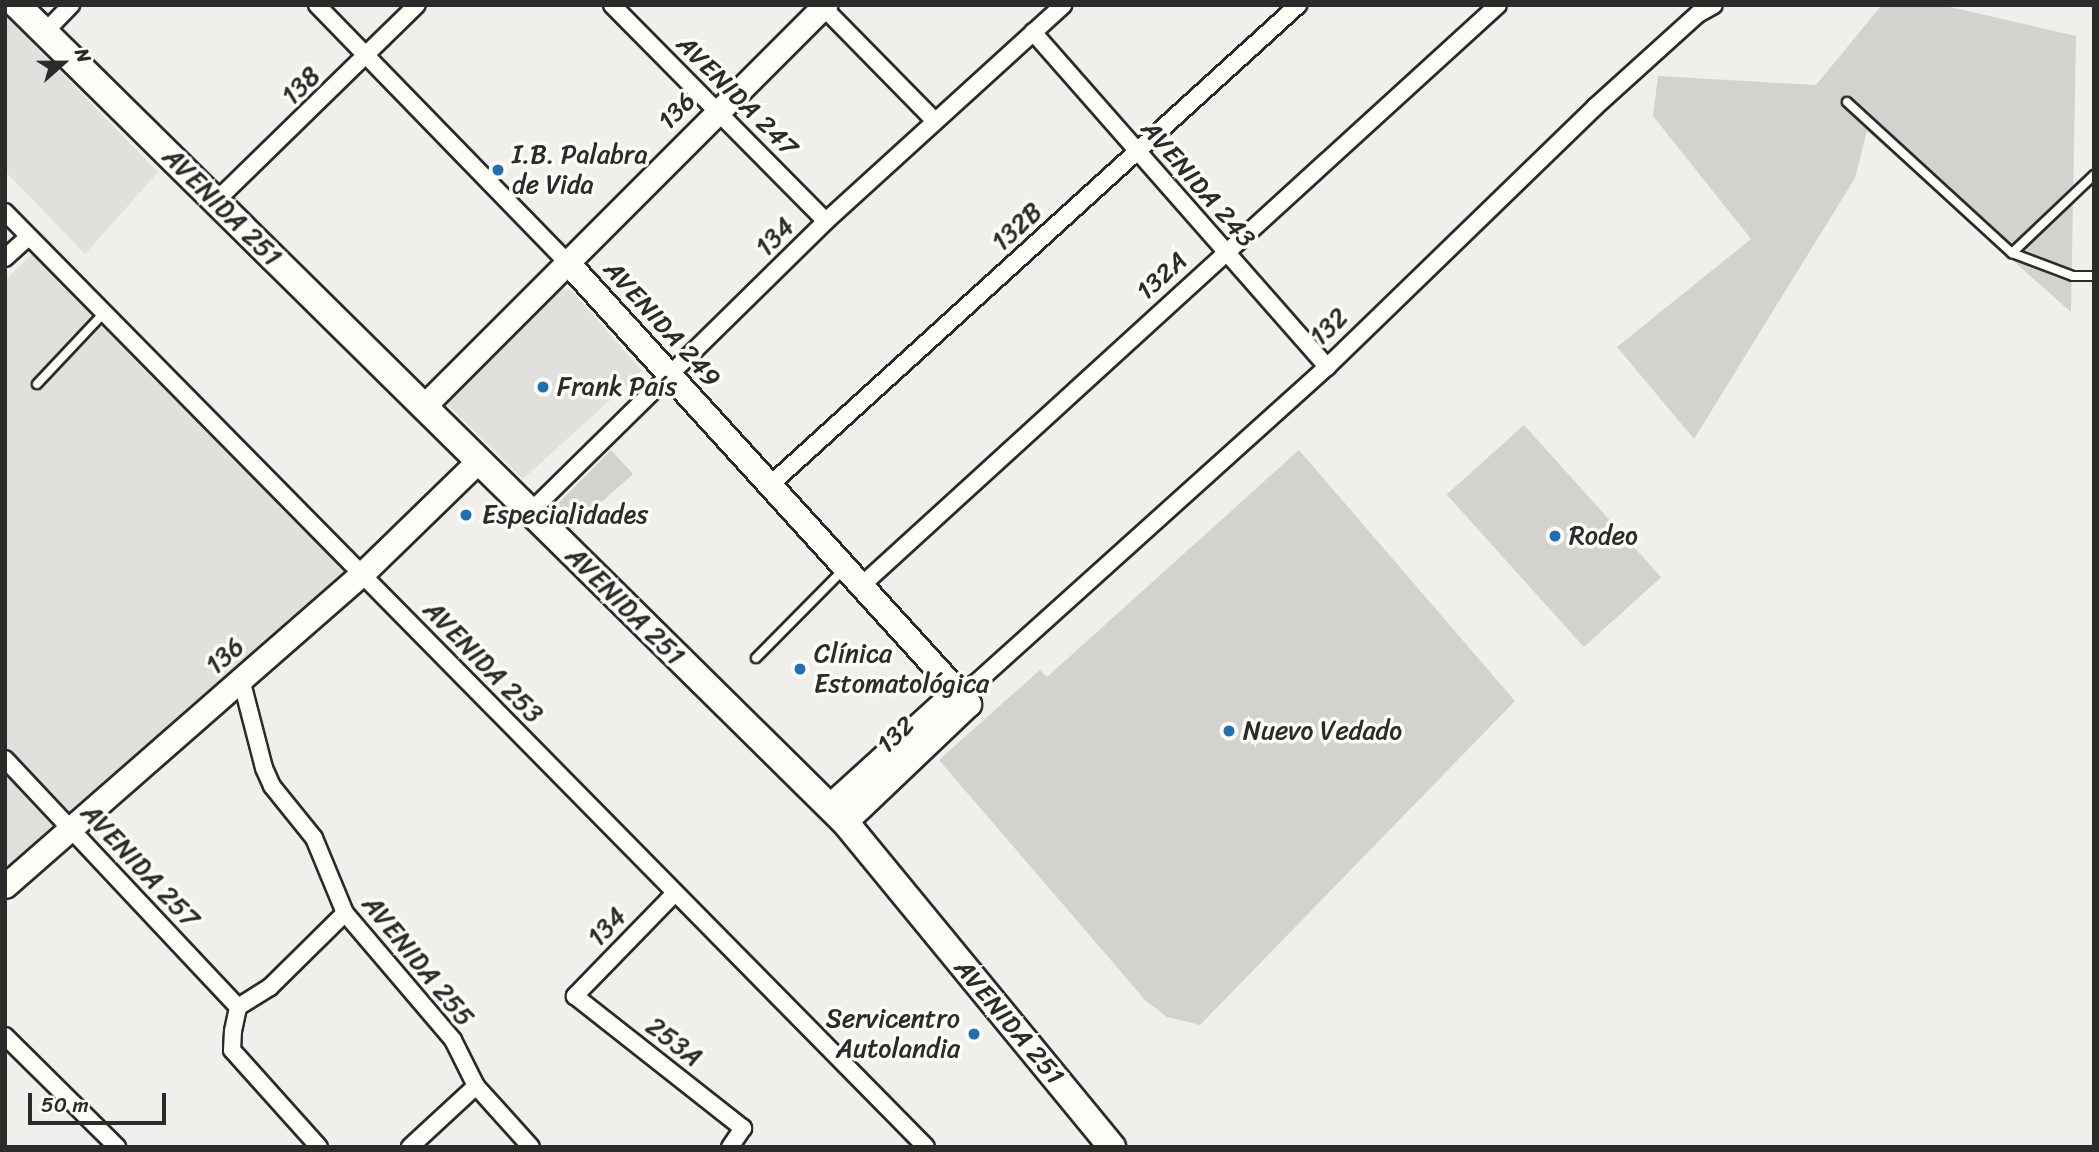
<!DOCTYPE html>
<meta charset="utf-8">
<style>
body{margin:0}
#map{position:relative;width:2099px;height:1152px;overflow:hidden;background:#f0efeb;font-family:Sriracha,sans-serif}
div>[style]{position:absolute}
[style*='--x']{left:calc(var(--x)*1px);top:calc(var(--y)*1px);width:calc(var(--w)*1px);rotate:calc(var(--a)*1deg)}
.built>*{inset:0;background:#e1e0dc}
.green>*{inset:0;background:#d3d2cf;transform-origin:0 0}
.roads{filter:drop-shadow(2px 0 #2b2b2b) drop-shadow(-2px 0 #2b2b2b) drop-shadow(0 2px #2b2b2b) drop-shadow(0 -2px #2b2b2b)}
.lane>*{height:8px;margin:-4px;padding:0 4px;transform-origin:4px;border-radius:4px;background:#fdfcf7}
.street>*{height:16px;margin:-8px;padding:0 8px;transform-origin:8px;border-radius:8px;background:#fdfcf7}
.secondary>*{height:23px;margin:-11.5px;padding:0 11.5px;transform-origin:11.5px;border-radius:11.5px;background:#fdfcf7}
.primary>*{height:26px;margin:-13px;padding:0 13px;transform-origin:13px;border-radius:13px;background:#fdfcf7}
.dots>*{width:19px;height:19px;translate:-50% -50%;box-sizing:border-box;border:4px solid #fdfcf7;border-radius:50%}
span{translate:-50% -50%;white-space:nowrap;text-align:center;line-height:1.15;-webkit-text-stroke:7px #fdfcf7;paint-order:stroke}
.street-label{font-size:26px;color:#2b2b2b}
.poi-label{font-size:26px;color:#2b2b2b}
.left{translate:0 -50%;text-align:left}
.right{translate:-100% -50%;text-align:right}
.frame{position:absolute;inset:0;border:7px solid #2b2b2b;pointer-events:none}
.north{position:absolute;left:28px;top:28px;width:70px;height:70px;-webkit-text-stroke:5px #fdfcf7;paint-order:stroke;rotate:69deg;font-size:19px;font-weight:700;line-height:28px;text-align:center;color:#2b2b2b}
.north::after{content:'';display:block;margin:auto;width:24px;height:32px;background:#2b2b2b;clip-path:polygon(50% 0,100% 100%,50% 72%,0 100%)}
.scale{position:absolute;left:28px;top:1093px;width:138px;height:32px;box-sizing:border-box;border:4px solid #2b2b2b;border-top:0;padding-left:9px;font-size:21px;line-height:24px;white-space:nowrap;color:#2b2b2b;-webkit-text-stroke:5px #fdfcf7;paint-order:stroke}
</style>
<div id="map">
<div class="built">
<i style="clip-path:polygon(5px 15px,158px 172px,85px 254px,5px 171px)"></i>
<i style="clip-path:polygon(38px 248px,350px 566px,5px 882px,5px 280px)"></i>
<i style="clip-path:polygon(561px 290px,571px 290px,642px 371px,523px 479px,446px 403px)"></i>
</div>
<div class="green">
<i style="clip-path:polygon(1882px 5px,1941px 5px,2076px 36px,2071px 312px,1867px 131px,1855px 178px,1694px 439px,1617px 347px,1751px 239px,1653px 116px,1658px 76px,1816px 85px)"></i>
<i style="left:1524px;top:425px;width:205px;height:104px;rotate:48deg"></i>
<i style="clip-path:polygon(611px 450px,633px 474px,568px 532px,553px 509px)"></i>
<i style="clip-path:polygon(1299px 450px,1515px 701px,1200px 1025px,1167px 1017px,1146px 1001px,939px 760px,1040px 670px,1047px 677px)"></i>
</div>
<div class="roads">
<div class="lane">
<i style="--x:1847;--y:102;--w:224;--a:42.5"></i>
<i style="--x:2012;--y:253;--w:65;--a:20.7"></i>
<i style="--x:2073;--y:276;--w:21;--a:0"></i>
<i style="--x:2012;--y:253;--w:113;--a:-43.6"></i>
<i style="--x:37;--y:384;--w:98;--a:-46.7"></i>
<i style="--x:756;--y:658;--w:127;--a:-45.3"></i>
</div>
<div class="street">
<i style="--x:317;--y:5;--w:360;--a:45.8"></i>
<i style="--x:612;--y:5;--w:304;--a:45.3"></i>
<i style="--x:821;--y:5;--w:161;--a:45.5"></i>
<i style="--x:1033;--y:32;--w:446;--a:48.7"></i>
<i style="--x:44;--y:33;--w:39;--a:-46"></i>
<i style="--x:217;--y:200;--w:279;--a:-44.3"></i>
<i style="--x:5;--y:212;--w:1312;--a:45.43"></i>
<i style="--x:5;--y:258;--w:31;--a:-42"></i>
<i style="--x:770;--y:485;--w:714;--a:-42.27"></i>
<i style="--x:530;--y:512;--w:415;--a:-44.5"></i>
<i style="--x:826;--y:221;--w:321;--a:-42.3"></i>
<i style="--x:861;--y:586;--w:862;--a:-42.37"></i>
<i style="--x:241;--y:679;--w:92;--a:75.5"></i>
<i style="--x:264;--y:768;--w:20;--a:66"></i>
<i style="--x:272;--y:786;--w:67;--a:51.1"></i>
<i style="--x:314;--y:838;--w:81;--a:67.5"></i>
<i style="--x:345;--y:913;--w:167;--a:49.6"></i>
<i style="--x:453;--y:1040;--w:51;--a:63.4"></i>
<i style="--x:476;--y:1086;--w:82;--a:48"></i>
<i style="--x:957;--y:690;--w:20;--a:-20"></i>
<i style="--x:976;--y:683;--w:472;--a:-42"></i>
<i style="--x:1327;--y:367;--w:373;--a:-44.1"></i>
<i style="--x:1595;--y:107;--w:139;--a:-42.1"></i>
<i style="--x:1698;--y:14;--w:18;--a:-29"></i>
<i style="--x:5;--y:759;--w:340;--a:46.8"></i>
<i style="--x:675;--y:893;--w:144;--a:134.2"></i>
<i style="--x:575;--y:996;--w:214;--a:38.2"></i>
<i style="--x:743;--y:1128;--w:23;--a:124"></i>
<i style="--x:5;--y:1036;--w:158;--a:44.7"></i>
<i style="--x:319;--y:1147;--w:130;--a:-131.9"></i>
<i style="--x:232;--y:1050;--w:19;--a:-87"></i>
<i style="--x:233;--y:1031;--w:25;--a:-78"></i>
<i style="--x:238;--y:1007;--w:38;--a:-32"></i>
<i style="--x:270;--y:987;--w:105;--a:-44.6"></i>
<i style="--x:410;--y:1147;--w:90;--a:-42.7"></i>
</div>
<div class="secondary">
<i style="--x:568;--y:263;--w:596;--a:47.72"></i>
<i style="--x:969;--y:704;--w:171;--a:136.4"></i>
<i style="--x:423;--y:407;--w:569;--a:-45"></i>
<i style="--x:829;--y:806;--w:173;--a:-42.2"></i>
<i style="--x:5;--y:886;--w:474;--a:-41.2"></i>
<i style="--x:362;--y:574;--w:161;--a:-44.2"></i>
</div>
<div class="primary">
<i style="--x:17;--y:5;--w:1163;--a:44.62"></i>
<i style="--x:845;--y:822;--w:421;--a:50.6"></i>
</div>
</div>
<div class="dots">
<i style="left:498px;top:170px;background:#1f6fb2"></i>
<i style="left:543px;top:387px;background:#1f6fb2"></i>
<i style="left:466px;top:515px;background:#1f6fb2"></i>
<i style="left:1555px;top:536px;background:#1f6fb2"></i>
<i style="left:800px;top:669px;background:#1f6fb2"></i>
<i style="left:1229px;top:731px;background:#1f6fb2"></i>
<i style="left:974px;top:1034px;background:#1f6fb2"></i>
</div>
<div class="street-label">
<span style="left:301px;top:86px;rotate:-44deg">138</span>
<span style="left:737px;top:96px;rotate:45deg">AVENIDA 247</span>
<span style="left:677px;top:111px;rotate:-46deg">136</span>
<span style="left:1198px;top:184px;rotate:49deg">AVENIDA 243</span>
<span style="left:222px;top:207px;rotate:45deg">AVENIDA 251</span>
<span style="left:1017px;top:227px;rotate:-42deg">132B</span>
<span style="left:775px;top:237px;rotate:-45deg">134</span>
<span style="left:1162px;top:276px;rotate:-42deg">132A</span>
<span style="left:662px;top:324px;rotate:48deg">AVENIDA 249</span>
<span style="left:1329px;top:327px;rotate:-43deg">132</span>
<span style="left:625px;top:606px;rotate:45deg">AVENIDA 251</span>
<span style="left:225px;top:656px;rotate:-41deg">136</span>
<span style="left:483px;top:662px;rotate:46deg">AVENIDA 253</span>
<span style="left:896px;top:735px;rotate:-43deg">132</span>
<span style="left:140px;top:866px;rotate:47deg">AVENIDA 257</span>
<span style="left:607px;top:927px;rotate:-46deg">134</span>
<span style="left:418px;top:961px;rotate:51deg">AVENIDA 255</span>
<span style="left:1009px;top:1022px;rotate:50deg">AVENIDA 251</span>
<span style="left:674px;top:1042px;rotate:38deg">253A</span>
</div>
<div class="poi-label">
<span class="left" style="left:512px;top:170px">I.B. Palabra<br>de Vida</span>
<span class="left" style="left:557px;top:387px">Frank País</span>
<span class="left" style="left:482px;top:515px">Especialidades</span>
<span class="left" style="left:1569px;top:536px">Rodeo</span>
<span class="left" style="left:814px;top:669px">Clínica<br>Estomatológica</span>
<span class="left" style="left:1243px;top:731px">Nuevo Vedado</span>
<span class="right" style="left:960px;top:1034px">Servicentro<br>Autolandia</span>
</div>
<div class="frame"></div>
<div class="north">N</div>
<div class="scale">50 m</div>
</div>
